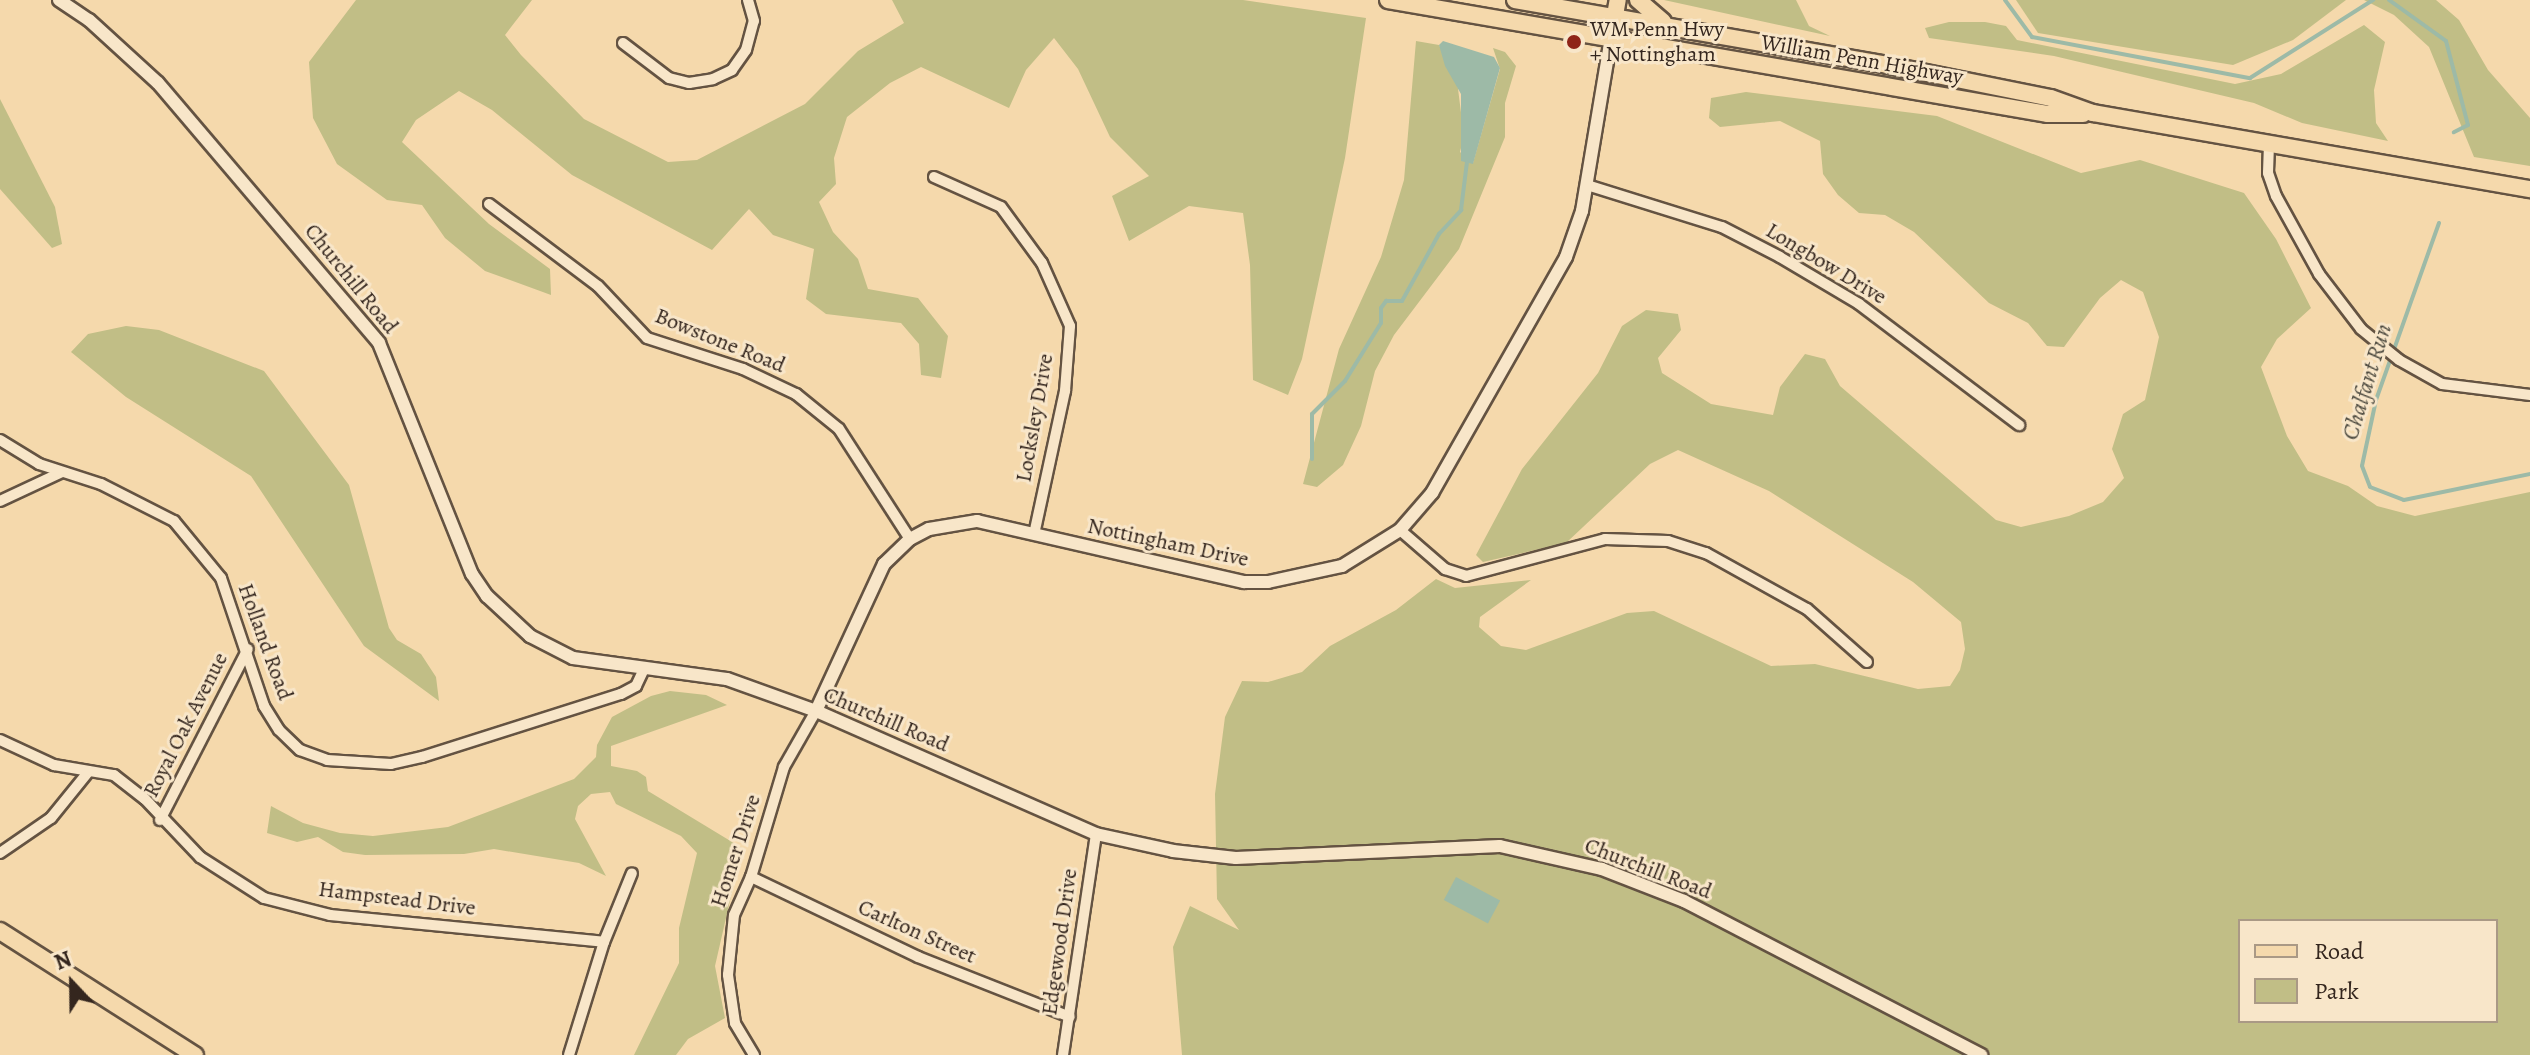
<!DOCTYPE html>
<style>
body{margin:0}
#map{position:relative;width:2530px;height:1055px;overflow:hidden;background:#f5d9ac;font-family:Alegreya,serif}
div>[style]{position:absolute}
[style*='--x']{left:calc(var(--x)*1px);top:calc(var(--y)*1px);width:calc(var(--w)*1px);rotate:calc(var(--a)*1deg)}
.green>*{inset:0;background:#c1be86}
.water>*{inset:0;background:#9dbaa7;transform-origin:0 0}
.stream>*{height:4px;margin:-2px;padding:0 2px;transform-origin:2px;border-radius:2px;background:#9dbaa7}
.roads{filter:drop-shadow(2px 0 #645342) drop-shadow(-2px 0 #645342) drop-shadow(0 2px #645342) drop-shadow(0 -2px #645342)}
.minor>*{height:10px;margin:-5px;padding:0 5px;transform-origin:5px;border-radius:5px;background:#f8e6c9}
.tertiary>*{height:12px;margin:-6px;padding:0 6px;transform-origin:6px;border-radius:6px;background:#f8e6c9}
.primary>*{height:16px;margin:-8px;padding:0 8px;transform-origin:8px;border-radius:8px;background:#f5d9ac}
.trunk>*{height:16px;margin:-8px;padding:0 8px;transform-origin:8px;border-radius:8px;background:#f5d9ac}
.dots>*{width:22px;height:22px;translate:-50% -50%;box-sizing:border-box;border:4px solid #f8e6c9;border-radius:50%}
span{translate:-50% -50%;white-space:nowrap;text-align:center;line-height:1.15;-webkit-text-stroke:6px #f8e6c9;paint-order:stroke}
.poi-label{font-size:22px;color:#34261e}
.left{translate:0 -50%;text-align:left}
.street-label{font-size:22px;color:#34261e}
.water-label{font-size:24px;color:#4e4b40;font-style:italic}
.legend{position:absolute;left:2238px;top:919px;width:260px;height:104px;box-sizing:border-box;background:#f8e6c9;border:2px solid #aa9985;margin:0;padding:10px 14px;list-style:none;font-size:24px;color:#34261e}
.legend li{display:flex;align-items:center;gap:16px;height:40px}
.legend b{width:40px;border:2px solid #aa9985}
.north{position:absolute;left:32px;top:943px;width:80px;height:80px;-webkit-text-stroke:6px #f8e6c9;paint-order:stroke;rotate:338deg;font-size:22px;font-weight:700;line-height:32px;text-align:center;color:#34261e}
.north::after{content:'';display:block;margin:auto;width:28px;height:36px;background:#34261e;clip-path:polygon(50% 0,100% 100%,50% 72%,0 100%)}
</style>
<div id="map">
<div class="green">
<i style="clip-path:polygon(356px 0,532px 0,505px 35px,521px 55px,584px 119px,668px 162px,697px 160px,805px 104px,858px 51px,904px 23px,892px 0,1243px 0,1366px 18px,1345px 158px,1302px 359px,1288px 395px,1253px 380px,1250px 265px,1243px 213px,1189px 206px,1129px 241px,1112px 196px,1149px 176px,1110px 137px,1078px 69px,1054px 38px,1026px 70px,1009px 108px,921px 67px,890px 83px,847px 117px,834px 158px,836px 184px,819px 202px,833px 232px,858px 259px,868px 289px,918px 298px,948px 336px,941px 378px,921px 375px,919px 344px,901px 323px,826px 314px,806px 299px,814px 249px,773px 235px,749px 209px,712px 250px,572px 175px,492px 110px,459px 91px,416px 120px,402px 142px,489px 224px,550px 269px,551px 295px,485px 271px,445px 238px,422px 205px,387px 200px,337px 164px,313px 118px,309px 62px)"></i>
<i style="clip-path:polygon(1664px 0,1796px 0,1809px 26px,1830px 36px)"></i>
<i style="clip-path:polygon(2016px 0,2346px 0,2293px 40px,2233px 65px,2038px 33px)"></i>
<i style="clip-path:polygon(2364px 0,2436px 0,2459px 20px,2488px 70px,2530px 118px,2530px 166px,2474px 157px,2429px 47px,2394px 15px)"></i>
<i style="clip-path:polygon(1949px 22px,1985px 22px,2006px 26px,2017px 40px,2235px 84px,2281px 74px,2364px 25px,2385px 42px,2374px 90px,2376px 123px,2388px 141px,2302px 123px,2254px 103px,2054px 56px,1929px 38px,1925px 28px)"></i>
<i style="clip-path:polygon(1416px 41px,1439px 45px,1457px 81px,1464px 136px,1460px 152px,1473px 163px,1500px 69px,1493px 48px,1505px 52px,1516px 66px,1505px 103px,1505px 137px,1459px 249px,1394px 335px,1375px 371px,1361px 426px,1343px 465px,1317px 487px,1303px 484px,1339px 349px,1381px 257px,1404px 180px)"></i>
<i style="clip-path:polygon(evenodd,1746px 92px,1937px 116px,2081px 173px,2140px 160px,2244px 193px,2276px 239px,2311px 308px,2277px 339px,2261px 367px,2287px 436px,2308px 471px,2348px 486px,2377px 506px,2415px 516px,2530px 492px,2530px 1055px,1182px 1055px,1173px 947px,1190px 906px,1239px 930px,1217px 899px,1215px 794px,1225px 717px,1242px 681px,1268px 682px,1302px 672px,1330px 646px,1396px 610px,1436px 579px,1455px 588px,1531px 580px,1480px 617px,1479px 627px,1501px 646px,1526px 650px,1627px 613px,1654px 611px,1771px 666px,1815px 664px,1918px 689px,1950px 686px,1960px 670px,1965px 649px,1961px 622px,1913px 582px,1769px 491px,1678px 450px,1650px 464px,1566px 543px,1483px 562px,1476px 555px,1522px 469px,1598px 373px,1622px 326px,1646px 310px,1678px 314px,1681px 330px,1658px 358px,1662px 373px,1711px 404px,1773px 415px,1780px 387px,1805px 354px,1825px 359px,1840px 386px,1996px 520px,2021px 527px,2069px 516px,2103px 502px,2124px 478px,2112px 449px,2123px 414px,2145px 400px,2159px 337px,2143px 292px,2121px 280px,2100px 298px,2064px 347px,2047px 346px,2028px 323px,1989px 303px,1914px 232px,1885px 215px,1859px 213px,1838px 195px,1823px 174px,1820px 141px,1780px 121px,1720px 127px,1709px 118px,1711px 98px,1746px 92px,2240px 921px,2496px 921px,2496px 1021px,2240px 1021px,2240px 921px)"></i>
<i style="clip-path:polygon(0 99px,55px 207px,62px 244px,52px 248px,0 189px)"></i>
<i style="clip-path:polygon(126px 326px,159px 330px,264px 371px,349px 485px,389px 628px,397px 640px,421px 654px,436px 677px,439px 701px,364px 646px,251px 476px,126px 397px,71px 352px,88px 334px)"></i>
<i style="clip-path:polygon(670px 691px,706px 695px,727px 705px,611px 746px,611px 766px,637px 771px,646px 777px,648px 791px,742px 848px,715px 966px,725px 1018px,688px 1039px,676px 1055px,634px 1055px,679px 963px,679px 928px,697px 853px,681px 836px,616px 804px,610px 792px,591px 794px,578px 806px,575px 819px,606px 876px,579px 863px,494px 849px,464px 854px,365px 855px,343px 852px,318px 837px,297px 842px,267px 833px,271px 806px,303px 823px,340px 833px,373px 836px,448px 827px,574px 779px,596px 757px,597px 745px,612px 717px,651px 696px)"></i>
</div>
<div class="water">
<i style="clip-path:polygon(1443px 41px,1494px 57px,1500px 68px,1473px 164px,1461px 161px,1461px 94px,1445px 66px,1439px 45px)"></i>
<i style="left:1456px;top:877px;width:50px;height:26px;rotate:28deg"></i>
</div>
<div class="stream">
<i style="--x:2005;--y:0;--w:46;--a:53.9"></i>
<i style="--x:2032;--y:37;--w:222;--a:10.7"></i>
<i style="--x:2250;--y:78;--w:146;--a:-32.4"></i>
<i style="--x:2389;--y:0;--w:70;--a:35.7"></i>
<i style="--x:2446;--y:41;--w:87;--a:75.3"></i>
<i style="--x:2468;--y:125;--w:16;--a:153"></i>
<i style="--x:2439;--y:223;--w:188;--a:109.6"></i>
<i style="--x:2376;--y:400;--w:67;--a:102"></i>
<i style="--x:2362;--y:466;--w:22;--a:69"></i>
<i style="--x:2370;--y:487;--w:36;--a:21"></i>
<i style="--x:2404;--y:500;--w:129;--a:-11.7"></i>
<i style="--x:1312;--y:459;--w:45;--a:-90"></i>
<i style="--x:1312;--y:414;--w:47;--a:-45"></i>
<i style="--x:1345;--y:381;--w:68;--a:-58.2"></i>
<i style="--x:1381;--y:323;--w:15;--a:-90"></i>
<i style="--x:1381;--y:308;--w:9;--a:-54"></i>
<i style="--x:1386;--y:301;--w:16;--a:0"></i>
<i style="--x:1402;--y:301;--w:77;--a:-61.1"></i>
<i style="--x:1439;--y:234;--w:33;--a:-47"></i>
<i style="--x:1461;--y:210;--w:48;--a:-82.9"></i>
</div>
<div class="roads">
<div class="minor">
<i style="--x:623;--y:43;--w:58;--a:37.3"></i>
<i style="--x:669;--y:78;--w:21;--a:14"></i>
<i style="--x:689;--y:83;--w:24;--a:-9"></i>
<i style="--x:713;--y:79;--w:21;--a:-25"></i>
<i style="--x:732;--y:70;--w:24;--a:-55"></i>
<i style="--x:746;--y:50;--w:30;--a:-75"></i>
<i style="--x:754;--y:21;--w:22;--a:-106"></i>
<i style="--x:2269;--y:144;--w:29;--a:92"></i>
<i style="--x:2268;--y:173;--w:24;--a:71"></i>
<i style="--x:2276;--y:196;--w:89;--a:61.1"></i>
<i style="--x:2319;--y:274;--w:69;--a:52.6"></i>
<i style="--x:2361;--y:329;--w:49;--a:39.2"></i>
<i style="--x:2399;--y:360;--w:49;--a:29.2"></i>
<i style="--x:2442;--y:384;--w:89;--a:7.1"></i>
<i style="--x:934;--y:177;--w:73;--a:24.1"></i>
<i style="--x:1001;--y:207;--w:69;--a:53.8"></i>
<i style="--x:1042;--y:263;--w:69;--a:66"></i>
<i style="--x:1070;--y:326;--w:65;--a:94.4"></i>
<i style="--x:1065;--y:391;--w:146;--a:102.2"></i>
<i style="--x:1587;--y:185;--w:141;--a:17.3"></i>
<i style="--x:1722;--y:227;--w:65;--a:27.3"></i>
<i style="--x:1780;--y:257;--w:92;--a:30.7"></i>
<i style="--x:1859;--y:304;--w:201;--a:37.1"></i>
<i style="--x:489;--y:204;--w:136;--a:37"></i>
<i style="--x:598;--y:286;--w:71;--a:46.7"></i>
<i style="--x:647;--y:338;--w:101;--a:17.9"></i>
<i style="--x:743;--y:369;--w:59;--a:25.3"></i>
<i style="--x:796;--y:394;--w:55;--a:39.1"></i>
<i style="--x:839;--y:429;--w:131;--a:57.2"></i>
<i style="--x:0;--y:440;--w:46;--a:31.6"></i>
<i style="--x:39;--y:464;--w:65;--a:17.9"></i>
<i style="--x:101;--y:484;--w:82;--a:26.9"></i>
<i style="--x:174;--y:521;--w:74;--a:50.5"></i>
<i style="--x:221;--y:578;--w:135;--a:71.4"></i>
<i style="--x:264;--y:706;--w:28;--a:58"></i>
<i style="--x:279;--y:730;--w:29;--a:44"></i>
<i style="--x:300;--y:750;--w:29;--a:20"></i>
<i style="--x:327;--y:760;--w:64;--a:3.6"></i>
<i style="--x:391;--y:764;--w:32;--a:-13"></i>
<i style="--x:422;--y:757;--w:209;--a:-17.6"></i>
<i style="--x:621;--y:694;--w:17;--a:-28"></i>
<i style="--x:636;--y:686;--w:19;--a:-65"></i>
<i style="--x:0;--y:501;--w:68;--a:-25.1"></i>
<i style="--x:1400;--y:530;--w:60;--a:40.9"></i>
<i style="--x:1445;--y:569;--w:22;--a:18"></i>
<i style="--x:1466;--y:576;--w:144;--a:-14.9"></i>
<i style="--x:1605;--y:539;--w:63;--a:1.8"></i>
<i style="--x:1668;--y:541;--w:40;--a:18"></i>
<i style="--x:1706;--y:553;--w:115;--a:29"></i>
<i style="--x:1807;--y:609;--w:80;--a:41.5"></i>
<i style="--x:0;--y:740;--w:60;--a:24.8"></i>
<i style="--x:54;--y:765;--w:61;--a:9.5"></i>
<i style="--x:114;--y:775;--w:39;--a:38"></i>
<i style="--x:145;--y:799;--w:80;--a:46.5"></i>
<i style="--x:200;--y:857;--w:76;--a:32.6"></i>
<i style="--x:264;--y:898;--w:68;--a:14.4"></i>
<i style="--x:330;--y:915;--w:275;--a:5.6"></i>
<i style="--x:160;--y:820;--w:192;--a:-62.8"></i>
<i style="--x:0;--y:853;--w:62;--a:-34.5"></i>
<i style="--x:51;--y:818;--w:60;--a:-51"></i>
<i style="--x:751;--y:877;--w:185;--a:25.6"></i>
<i style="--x:918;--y:957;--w:163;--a:21.5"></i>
<i style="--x:569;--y:1055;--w:118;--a:-72.8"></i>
<i style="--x:604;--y:942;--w:74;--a:-67.9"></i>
<i style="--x:754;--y:1055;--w:37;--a:-121"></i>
<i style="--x:735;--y:1023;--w:49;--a:-98.3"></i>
<i style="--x:728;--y:975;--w:60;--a:-84.3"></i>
<i style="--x:734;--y:915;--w:42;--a:-65.9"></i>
<i style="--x:751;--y:877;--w:115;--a:-73.3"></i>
<i style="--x:784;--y:767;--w:64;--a:-60.3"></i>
<i style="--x:1063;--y:1055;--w:223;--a:-81.5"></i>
</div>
<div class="tertiary">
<i style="--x:59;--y:0;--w:36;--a:34"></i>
<i style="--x:89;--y:20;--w:93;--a:42.4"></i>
<i style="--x:158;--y:83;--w:341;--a:49.6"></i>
<i style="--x:379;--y:343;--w:249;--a:68.1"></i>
<i style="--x:472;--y:574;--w:27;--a:56"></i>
<i style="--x:487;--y:596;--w:59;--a:42.9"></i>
<i style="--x:530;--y:636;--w:48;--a:27.1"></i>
<i style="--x:573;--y:658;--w:155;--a:7.8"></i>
<i style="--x:727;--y:679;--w:95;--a:19.8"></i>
<i style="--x:816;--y:711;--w:306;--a:23.7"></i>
<i style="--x:1096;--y:834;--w:79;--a:12.4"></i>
<i style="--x:1173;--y:851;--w:63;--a:6.3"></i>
<i style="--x:1236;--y:858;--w:264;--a:-2.6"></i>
<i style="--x:1500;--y:846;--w:105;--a:12.7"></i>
<i style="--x:1602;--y:869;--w:88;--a:21.3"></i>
<i style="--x:1684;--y:901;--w:335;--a:27.4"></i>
<i style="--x:816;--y:711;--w:162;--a:-65.2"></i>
<i style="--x:884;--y:564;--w:36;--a:-44"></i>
<i style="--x:910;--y:539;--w:21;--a:-28"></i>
<i style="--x:929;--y:529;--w:49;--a:-9.5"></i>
<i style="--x:977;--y:521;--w:274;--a:12.9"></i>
<i style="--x:1244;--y:582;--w:24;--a:0"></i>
<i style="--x:1268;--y:582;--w:76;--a:-12.2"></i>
<i style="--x:1342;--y:566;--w:68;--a:-31.8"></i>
<i style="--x:1400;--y:530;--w:49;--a:-49.1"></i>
<i style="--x:1432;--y:493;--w:271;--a:-60.4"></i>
<i style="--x:1566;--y:257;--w:49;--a:-70.8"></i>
<i style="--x:1582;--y:211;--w:175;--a:-80.5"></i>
</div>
<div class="primary">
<i style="--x:1611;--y:38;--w:39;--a:-80"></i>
<i style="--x:0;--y:931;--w:231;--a:32.5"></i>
</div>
<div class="trunk">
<i style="--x:1388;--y:0;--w:670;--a:9.8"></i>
<i style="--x:2048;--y:114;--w:35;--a:0"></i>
<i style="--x:1515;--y:0;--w:378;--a:9.9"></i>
<i style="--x:1887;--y:65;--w:167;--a:11.4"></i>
<i style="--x:2051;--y:98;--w:45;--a:19.7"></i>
<i style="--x:2093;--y:113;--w:444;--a:9.9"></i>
<i style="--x:1638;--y:0;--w:33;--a:41"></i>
</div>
</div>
<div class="dots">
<i style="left:1574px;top:42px;background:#8f2418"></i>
</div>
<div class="poi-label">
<span class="left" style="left:1590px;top:42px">WM Penn Hwy<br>+ Nottingham</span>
</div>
<div class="street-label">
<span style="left:1862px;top:60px;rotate:10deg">William Penn Highway</span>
<span style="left:1826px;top:264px;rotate:31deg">Longbow Drive</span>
<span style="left:351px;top:279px;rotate:51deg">Churchill Road</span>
<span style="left:720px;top:341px;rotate:22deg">Bowstone Road</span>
<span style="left:1035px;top:418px;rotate:-80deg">Locksley Drive</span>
<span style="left:1168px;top:543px;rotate:12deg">Nottingham Drive</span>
<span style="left:265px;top:642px;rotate:70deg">Holland Road</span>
<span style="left:886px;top:720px;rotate:23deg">Churchill Road</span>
<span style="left:186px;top:725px;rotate:-63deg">Royal Oak Avenue</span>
<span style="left:736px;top:851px;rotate:-72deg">Homer Drive</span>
<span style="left:1648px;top:869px;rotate:21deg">Churchill Road</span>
<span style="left:397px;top:899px;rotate:7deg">Hampstead Drive</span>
<span style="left:917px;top:932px;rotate:24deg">Carlton Street</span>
<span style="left:1060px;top:942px;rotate:-82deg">Edgewood Drive</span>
</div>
<div class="water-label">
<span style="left:2367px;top:382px;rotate:-73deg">Chalfant Run</span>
</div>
<ul class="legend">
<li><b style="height:10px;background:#f5d9ac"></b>Road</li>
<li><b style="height:22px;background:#c1be86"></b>Park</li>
</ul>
<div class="north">N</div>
</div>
